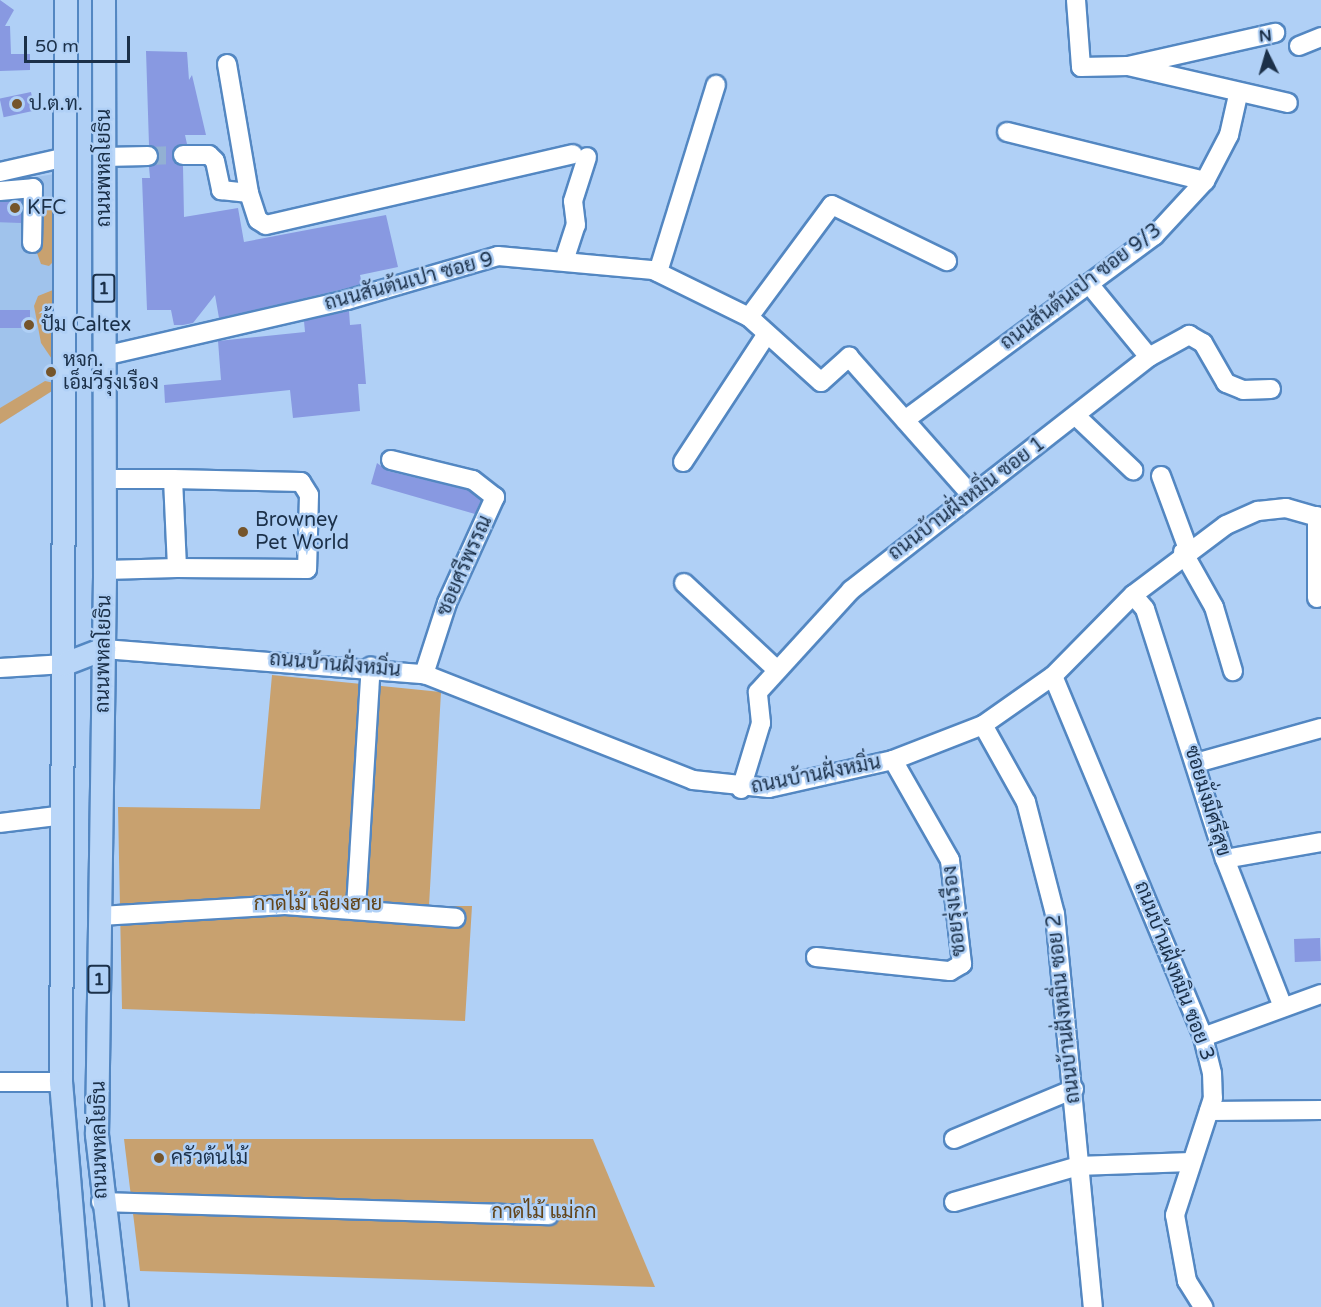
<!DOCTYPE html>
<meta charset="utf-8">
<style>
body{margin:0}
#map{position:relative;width:1321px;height:1307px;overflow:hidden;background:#b0d0f6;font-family:"Varela Round",Sarabun,sans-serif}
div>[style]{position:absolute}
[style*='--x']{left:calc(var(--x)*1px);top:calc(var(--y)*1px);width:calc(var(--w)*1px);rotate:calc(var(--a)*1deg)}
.built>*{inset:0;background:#a0c3ec}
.green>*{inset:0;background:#c8a16f}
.building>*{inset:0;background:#8899e1;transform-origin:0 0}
.minor-tunnel>*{height:18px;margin-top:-9px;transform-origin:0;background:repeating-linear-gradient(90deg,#92b0d3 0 18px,transparent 0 27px)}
.roads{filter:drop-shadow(2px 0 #5387c2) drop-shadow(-2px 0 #5387c2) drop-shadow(0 2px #5387c2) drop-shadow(0 -2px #5387c2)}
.minor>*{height:18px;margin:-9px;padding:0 9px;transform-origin:9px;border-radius:9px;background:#fff}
.major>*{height:22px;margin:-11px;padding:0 11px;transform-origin:11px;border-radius:11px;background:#b9d6f8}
.dots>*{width:16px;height:16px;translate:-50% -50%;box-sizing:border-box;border:3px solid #b0d0f6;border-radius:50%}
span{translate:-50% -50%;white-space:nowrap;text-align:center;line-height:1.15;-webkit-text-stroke:5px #b0d0f6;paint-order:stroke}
.shield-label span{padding:2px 4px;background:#b0d0f6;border:2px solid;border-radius:4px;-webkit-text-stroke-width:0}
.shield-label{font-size:18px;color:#1b3049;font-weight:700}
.poi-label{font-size:20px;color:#1b3049}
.left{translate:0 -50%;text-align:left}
.street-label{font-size:20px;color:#1b3049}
.park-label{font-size:20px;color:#624419}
.north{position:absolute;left:1237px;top:24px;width:60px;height:60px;-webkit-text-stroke:4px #b0d0f6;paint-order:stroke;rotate:355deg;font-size:16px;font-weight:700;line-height:24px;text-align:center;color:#1b3049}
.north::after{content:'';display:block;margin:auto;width:21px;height:27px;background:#1b3049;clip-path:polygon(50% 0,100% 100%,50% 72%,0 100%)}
.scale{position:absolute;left:24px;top:36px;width:106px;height:27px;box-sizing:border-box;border:3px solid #1b3049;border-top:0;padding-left:8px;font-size:18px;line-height:21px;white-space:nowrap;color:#1b3049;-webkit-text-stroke:4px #b0d0f6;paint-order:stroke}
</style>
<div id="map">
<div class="built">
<i style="clip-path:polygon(54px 174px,57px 362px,52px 391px,0 424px,0 183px)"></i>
</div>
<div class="green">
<i style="clip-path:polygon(56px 202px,55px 260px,49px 266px,41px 264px,37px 253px,38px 203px)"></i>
<i style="clip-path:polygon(58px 288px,56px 365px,41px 343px,34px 306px,38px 296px)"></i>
<i style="clip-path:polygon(45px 381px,54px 383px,52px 391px,0 424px,0 408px)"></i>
<i style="clip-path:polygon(272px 675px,441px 692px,429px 906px,472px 906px,465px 1021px,122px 1009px,118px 807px,260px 809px)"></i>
<i style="clip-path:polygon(124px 1139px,593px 1139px,655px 1287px,140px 1271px)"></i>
</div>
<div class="building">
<i style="clip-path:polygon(0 0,14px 10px,5px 26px,10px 26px,11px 54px,30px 54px,30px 70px,0 71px)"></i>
<i style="clip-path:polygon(146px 51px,187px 52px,189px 80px,192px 75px,206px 135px,185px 135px,187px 144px,173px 150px,174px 161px,183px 166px,184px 217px,238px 208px,244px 242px,386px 215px,398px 267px,360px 275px,362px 284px,344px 289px,219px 318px,215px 295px,193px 323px,183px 325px,174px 325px,171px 310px,147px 310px,142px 178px,150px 178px,149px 167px,159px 156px,149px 145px)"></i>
<i style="left:31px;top:92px;width:19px;height:32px;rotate:78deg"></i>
<i style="left:22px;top:200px;width:23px;height:22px;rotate:92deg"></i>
<i style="left:30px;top:310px;width:18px;height:30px;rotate:90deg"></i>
<i style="clip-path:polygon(349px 311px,350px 325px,361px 324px,366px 384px,358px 384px,360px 411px,293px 418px,290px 390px,165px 403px,164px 385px,221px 380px,218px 341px,305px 332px,304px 321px)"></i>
<i style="clip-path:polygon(377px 463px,388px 471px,468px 490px,481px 500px,475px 514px,371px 484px)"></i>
<i style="left:1320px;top:938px;width:23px;height:26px;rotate:88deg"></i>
</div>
<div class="minor-tunnel">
<i style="--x:148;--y:156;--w:35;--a:-2"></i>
</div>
<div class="roads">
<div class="minor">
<i style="--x:1076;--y:0;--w:67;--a:85.7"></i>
<i style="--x:1081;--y:67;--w:47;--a:-1.2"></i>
<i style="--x:1128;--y:66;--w:164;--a:13"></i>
<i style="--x:1299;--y:46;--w:24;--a:-22"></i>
<i style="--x:227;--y:64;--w:131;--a:80.3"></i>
<i style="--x:1128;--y:66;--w:151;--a:-12.7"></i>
<i style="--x:1007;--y:132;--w:204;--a:13.9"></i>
<i style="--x:183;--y:155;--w:26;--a:0"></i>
<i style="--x:209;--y:155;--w:8;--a:45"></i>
<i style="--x:215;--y:161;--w:30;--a:78"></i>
<i style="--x:221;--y:190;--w:28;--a:6"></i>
<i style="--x:249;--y:193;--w:28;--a:72"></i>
<i style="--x:258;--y:220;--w:9;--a:32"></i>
<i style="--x:266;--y:225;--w:315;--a:-13"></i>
<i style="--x:104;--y:157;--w:44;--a:-1.3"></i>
<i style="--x:0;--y:172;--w:68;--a:-12.8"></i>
<i style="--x:0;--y:191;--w:33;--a:-5"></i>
<i style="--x:33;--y:188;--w:55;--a:91"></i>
<i style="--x:564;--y:261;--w:38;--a:-72"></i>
<i style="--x:576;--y:225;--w:24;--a:-97"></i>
<i style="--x:573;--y:201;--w:46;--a:-72.3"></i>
<i style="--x:658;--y:272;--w:196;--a:-72.8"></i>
<i style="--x:1089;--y:284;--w:94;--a:50.6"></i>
<i style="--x:749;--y:317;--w:139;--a:-53.5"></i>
<i style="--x:832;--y:205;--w:128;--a:26"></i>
<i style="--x:104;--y:356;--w:249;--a:-13"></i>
<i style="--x:347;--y:300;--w:157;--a:-16.2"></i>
<i style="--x:498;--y:256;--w:156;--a:5.2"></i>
<i style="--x:653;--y:270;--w:107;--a:26.1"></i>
<i style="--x:749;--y:317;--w:97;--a:42.1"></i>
<i style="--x:821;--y:382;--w:38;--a:-42"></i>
<i style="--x:849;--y:357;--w:183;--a:48.5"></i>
<i style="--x:1076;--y:416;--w:79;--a:43.5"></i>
<i style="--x:905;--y:420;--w:310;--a:-36.5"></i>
<i style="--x:1154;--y:236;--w:75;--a:-47.2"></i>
<i style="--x:1205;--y:181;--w:52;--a:-62.4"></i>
<i style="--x:1229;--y:135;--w:41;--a:-77.3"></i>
<i style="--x:391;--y:460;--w:84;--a:13.7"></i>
<i style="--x:473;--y:480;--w:28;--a:38"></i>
<i style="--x:495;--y:497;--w:116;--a:114.4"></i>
<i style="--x:447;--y:603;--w:75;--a:107.9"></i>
<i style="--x:683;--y:462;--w:152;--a:-56.8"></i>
<i style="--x:1161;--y:476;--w:78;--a:69.7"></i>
<i style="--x:105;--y:479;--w:68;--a:0"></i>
<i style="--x:173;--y:479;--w:89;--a:87.4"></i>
<i style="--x:177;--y:568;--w:72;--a:178.4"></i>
<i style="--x:173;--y:479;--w:128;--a:1.3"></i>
<i style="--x:301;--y:482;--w:15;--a:58"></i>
<i style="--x:309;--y:495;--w:74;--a:91.5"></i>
<i style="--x:307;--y:569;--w:130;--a:-179.6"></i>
<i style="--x:1183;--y:552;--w:63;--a:60.6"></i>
<i style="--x:1214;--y:607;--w:67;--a:73.5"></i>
<i style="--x:684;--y:583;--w:127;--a:43.1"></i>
<i style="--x:1133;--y:595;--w:18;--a:49"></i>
<i style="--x:1145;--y:609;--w:262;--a:72.3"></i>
<i style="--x:1225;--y:859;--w:159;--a:68.6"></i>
<i style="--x:1317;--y:598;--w:82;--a:-90"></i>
<i style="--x:104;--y:649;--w:321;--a:4.5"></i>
<i style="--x:424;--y:674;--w:289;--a:21.5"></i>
<i style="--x:693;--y:780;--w:76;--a:6"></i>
<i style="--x:769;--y:788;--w:127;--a:-12.7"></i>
<i style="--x:893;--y:760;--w:97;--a:-21.3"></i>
<i style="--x:983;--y:725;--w:85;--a:-35"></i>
<i style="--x:1053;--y:676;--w:114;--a:-45.4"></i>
<i style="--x:1133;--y:595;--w:116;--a:-37"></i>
<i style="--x:1226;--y:525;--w:35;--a:-24"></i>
<i style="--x:1258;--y:511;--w:28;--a:-6"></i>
<i style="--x:1286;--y:508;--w:36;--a:16"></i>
<i style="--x:0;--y:668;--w:65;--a:-3.5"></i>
<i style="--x:1053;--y:676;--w:391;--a:67.4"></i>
<i style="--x:1203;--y:1037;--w:37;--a:76"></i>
<i style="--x:1212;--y:1073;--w:25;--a:88"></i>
<i style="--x:1213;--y:1098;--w:123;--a:108"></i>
<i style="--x:1175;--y:1215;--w:67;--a:79.7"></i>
<i style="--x:1187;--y:1281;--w:31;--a:58"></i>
<i style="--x:983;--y:725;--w:88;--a:60.8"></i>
<i style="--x:1026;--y:802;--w:116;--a:75.5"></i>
<i style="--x:1055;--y:914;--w:395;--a:84.5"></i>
<i style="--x:1196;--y:763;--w:130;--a:-15.6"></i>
<i style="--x:741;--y:789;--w:69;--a:-73.1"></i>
<i style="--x:761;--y:723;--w:31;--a:-96"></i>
<i style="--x:758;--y:692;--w:138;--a:-47.6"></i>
<i style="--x:851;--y:590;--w:378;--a:-38"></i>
<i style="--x:1149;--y:357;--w:46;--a:-28.8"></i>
<i style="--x:1189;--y:335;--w:16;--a:30"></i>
<i style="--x:1203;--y:343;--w:46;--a:60.1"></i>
<i style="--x:1226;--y:383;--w:18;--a:22"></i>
<i style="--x:1243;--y:390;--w:28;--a:-2"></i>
<i style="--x:0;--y:823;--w:64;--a:-7.1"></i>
<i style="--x:1225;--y:859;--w:97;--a:-10"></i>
<i style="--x:356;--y:908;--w:242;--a:-86.5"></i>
<i style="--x:100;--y:916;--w:185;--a:-3.4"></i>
<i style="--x:285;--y:905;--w:171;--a:4.3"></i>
<i style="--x:816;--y:957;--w:135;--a:6"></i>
<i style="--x:950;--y:971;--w:14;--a:-30"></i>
<i style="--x:962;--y:964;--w:105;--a:-96.6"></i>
<i style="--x:950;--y:860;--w:115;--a:-119.7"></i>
<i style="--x:1203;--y:1037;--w:126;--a:-20"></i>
<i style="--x:0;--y:1082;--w:61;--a:0"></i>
<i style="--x:1209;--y:1111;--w:112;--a:-0.5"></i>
<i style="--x:954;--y:1139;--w:130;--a:-22.6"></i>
<i style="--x:101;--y:1202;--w:448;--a:1.7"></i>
<i style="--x:954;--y:1202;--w:130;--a:-16.1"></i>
<i style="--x:1079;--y:1166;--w:110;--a:-2.1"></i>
</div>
<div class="major">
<i style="--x:66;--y:0;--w:1082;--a:90.26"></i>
<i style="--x:61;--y:1082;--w:226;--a:85.2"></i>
<i style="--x:104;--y:0;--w:577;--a:89.9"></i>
<i style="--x:105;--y:577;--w:558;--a:90.82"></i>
<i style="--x:97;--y:1135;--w:173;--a:83.4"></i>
<i style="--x:65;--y:664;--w:42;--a:-21"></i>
</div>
</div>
<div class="dots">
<i style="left:17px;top:104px;background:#75552b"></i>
<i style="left:15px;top:208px;background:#75552b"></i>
<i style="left:29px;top:325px;background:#75552b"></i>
<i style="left:51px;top:372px;background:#75552b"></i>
<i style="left:243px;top:532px;background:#75552b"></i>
<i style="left:159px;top:1158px;background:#75552b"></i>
</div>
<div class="shield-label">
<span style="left:104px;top:288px">1</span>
<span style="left:99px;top:979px">1</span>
</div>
<div class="poi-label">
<span class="left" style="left:29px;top:104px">ป.ต.ท.</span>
<span class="left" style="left:27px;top:208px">KFC</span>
<span class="left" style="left:41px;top:325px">ปั้ม Caltex</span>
<span class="left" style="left:63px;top:372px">หจก.<br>เอ็มวีรุ่งเรือง</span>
<span class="left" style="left:255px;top:532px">Browney<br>Pet World</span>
<span class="left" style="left:171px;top:1158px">ครัวต้นไม้</span>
</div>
<div class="street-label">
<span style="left:104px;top:168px;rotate:-90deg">ถนนพหลโยธิน</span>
<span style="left:409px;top:282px;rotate:-15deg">ถนนสันต้นเปา ซอย 9</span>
<span style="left:1081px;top:287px;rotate:-37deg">ถนนสันต้นเปา ซอย 9/3</span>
<span style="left:967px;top:499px;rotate:-37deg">ถนนบ้านฝั่งหมิ่น ซอย 1</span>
<span style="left:465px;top:566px;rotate:-66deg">ซอยศรีพรรณ</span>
<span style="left:104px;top:654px;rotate:-89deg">ถนนพหลโยธิน</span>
<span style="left:335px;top:665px;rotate:5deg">ถนนบ้านฝั่งหมิ่น</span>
<span style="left:816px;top:775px;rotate:-11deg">ถนนบ้านฝั่งหมิ่น</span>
<span style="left:1207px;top:801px;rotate:73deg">ซอยมั่งมีศรีสุข</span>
<span style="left:955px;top:911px;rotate:-96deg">ซอยรุ่งเรือง</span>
<span style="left:1174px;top:971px;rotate:69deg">ถนนบ้านฝั่งหมิน ซอย 3</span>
<span style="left:1064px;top:1009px;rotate:-96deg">ถนนบ้านฝั่งหมิ่น ซอย 2</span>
<span style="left:100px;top:1140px;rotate:-91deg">ถนนพหลโยธิน</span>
</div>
<div class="park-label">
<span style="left:318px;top:904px">กาดไม้ เจียงฮาย</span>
<span style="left:544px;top:1212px">กาดไม้ แม่กก</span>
</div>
<div class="north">N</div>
<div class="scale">50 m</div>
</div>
